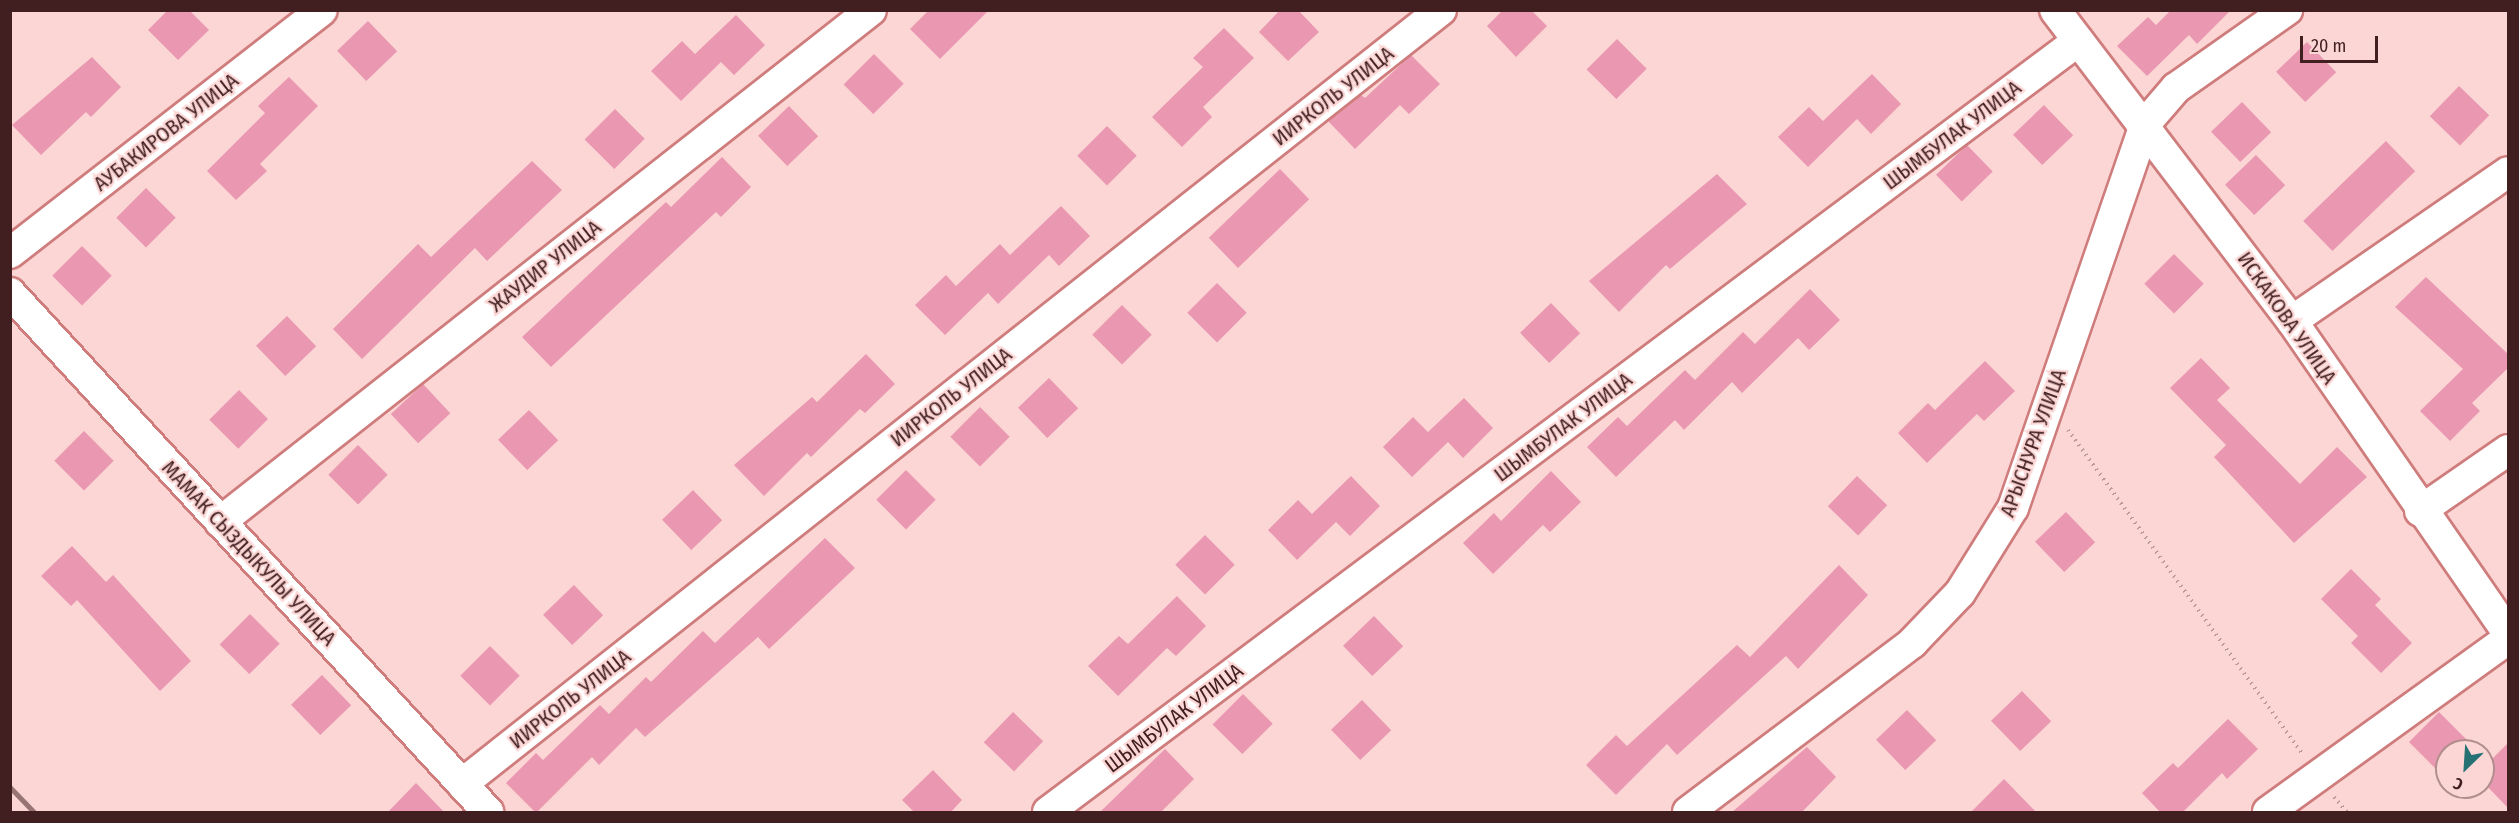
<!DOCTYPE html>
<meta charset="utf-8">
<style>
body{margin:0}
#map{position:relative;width:2519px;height:823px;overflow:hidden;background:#fbd6d5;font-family:"Fira Sans Condensed",sans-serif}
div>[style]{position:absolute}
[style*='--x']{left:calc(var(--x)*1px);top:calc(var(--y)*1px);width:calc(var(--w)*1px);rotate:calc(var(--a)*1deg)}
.building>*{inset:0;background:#ea97b1;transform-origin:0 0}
.path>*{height:4px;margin-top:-2px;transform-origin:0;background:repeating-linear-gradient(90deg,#bc9898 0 1.5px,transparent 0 6px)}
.roads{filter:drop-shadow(2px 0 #cf7c7c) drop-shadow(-2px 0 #cf7c7c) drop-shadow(0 2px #cf7c7c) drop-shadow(0 -2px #cf7c7c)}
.minor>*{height:30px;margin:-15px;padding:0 15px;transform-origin:15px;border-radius:15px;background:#fff}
.rail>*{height:4.5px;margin:-2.25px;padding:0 2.25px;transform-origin:2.25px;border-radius:2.25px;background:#987575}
span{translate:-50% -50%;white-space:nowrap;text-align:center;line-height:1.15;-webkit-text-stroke:4.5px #fbd6d5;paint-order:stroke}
.street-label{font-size:21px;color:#411f20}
.frame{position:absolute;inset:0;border:12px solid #411f20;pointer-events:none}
.north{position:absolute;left:2435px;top:739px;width:60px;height:60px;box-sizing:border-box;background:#fbd6d5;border:2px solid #b18d8d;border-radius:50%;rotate:205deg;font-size:16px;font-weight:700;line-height:24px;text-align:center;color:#411f20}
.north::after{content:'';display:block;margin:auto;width:21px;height:27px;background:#267174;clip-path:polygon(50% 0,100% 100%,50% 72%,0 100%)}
.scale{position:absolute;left:2300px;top:36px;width:78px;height:27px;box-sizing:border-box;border:3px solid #411f20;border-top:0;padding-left:8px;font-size:18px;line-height:21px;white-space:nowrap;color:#411f20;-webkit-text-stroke:4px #fbd6d5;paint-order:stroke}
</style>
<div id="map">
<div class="building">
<i style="clip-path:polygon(168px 10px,189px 10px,209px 30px,178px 60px,148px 30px)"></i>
<i style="clip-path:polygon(929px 10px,989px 10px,940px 59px,910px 29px)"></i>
<i style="clip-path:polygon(1280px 10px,1298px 10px,1319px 32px,1288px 61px,1259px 32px)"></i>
<i style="clip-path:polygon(1503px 10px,1531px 10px,1547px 26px,1516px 57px,1487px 26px)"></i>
<i style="clip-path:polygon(2171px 10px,2231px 10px,2197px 44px,2189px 35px,2147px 76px,2117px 46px,2148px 17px,2156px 25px)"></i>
<i style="clip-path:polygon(736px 15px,765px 45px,734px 75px,721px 62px,681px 101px,651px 71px,682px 41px,695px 54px)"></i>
<i style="left:368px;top:21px;width:42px;height:43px;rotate:46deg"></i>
<i style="clip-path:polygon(1224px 28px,1254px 58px,1203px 107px,1212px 117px,1182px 147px,1152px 117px,1203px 67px,1193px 58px)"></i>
<i style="left:1617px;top:39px;width:42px;height:43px;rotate:45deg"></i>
<i style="left:2307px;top:42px;width:42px;height:43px;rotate:46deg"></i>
<i style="left:874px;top:54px;width:42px;height:43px;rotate:45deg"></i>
<i style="clip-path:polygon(1411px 55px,1440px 84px,1409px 114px,1400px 105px,1355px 149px,1328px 121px,1361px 95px,1365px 98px)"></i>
<i style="clip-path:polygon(92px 57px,121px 87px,91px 117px,86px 112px,41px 155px,12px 125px)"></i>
<i style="clip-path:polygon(1872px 74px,1901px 104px,1871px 134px,1857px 119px,1808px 167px,1778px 137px,1809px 107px,1823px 121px)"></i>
<i style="clip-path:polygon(289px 77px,318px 106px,260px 164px,267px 171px,236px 200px,207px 171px,265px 113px,258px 106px)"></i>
<i style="left:2459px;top:86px;width:42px;height:42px;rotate:44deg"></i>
<i style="left:2242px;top:102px;width:42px;height:43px;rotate:46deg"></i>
<i style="left:2044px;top:105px;width:42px;height:43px;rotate:46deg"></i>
<i style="left:789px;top:106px;width:42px;height:43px;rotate:46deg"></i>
<i style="left:615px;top:109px;width:42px;height:43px;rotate:45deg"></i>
<i style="left:1107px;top:126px;width:42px;height:42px;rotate:45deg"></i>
<i style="left:2386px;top:141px;width:42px;height:115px;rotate:46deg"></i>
<i style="left:1967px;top:145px;width:37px;height:43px;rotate:46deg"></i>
<i style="left:2256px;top:155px;width:42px;height:43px;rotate:46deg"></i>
<i style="clip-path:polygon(722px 157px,751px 187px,721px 217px,716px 212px,551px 367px,522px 337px,666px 202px,671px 207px)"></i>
<i style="clip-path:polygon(532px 161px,562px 190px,487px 261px,475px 248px,362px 359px,333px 329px,418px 244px,431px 257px)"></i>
<i style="left:1280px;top:169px;width:42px;height:99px;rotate:46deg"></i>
<i style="clip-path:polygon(1717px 174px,1747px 204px,1670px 269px,1666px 265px,1619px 312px,1589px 281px)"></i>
<i style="left:146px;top:188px;width:42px;height:42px;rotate:45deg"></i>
<i style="clip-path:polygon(1061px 206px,1090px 236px,1059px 266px,1049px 255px,998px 304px,988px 293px,945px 335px,915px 305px,946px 275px,956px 286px,1000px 244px,1010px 255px)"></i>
<i style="left:82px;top:246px;width:42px;height:42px;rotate:45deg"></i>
<i style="left:2174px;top:254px;width:42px;height:42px;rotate:45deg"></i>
<i style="clip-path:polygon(2426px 277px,2508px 354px,2508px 368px,2472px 403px,2480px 411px,2450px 441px,2420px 411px,2463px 369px,2395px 307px)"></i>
<i style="left:1217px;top:283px;width:42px;height:42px;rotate:45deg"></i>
<i style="clip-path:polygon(1810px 289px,1840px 320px,1809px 350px,1798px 338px,1742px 393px,1732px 382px,1684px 430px,1675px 420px,1616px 477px,1587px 447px,1618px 417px,1627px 426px,1685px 370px,1695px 380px,1743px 332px,1755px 344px)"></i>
<i style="left:1551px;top:303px;width:42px;height:43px;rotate:46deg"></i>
<i style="left:1122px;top:305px;width:42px;height:42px;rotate:45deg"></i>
<i style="left:287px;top:316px;width:42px;height:43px;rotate:46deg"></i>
<i style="clip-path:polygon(866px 354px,895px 384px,865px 413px,860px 409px,811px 457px,807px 453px,764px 496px,734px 465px,812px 397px,817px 402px)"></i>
<i style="clip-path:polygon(2201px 358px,2230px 388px,2217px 400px,2300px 484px,2337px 447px,2367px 477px,2294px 543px,2214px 457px,2226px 445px,2170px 388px)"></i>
<i style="clip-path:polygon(1985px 361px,2015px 391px,1984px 421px,1977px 414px,1927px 463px,1898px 433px,1928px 403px,1935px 410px)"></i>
<i style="left:1049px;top:378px;width:42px;height:43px;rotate:46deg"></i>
<i style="left:423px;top:384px;width:40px;height:44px;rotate:47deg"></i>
<i style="left:239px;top:390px;width:41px;height:42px;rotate:45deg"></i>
<i style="clip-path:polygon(1464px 398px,1493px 428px,1463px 458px,1448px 442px,1412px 477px,1383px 447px,1413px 417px,1428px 432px)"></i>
<i style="left:980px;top:407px;width:42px;height:42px;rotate:45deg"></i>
<i style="left:529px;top:410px;width:42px;height:43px;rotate:46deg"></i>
<i style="left:84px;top:431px;width:42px;height:42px;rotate:45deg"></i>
<i style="left:358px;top:445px;width:42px;height:42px;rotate:45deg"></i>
<i style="left:906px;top:470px;width:42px;height:42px;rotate:45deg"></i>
<i style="clip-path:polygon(1551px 471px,1581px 502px,1550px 532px,1543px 525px,1493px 574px,1463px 543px,1494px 513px,1501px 521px)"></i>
<i style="clip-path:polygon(1351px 476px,1380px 506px,1350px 536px,1336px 522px,1297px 560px,1268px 530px,1298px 500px,1312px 514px)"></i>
<i style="left:1857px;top:476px;width:42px;height:42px;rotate:44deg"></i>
<i style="left:693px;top:490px;width:42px;height:43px;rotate:46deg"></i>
<i style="left:2066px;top:512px;width:42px;height:43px;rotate:46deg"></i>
<i style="left:1205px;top:535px;width:42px;height:42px;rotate:45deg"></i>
<i style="clip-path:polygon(825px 538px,855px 568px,769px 649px,758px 637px,645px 737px,636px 728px,599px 765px,592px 757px,536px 813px,506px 783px,536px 753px,543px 760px,600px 705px,609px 714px,646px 677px,651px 682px,703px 631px,715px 643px)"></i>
<i style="clip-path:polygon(72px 546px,106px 582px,113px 575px,191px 661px,160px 691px,77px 600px,71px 606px,41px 576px)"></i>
<i style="clip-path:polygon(1839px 565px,1868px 595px,1798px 669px,1786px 656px,1677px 755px,1667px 744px,1616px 795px,1586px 765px,1616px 735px,1627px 746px,1737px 645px,1750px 657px)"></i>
<i style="clip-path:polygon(2351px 569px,2381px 599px,2375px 605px,2412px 643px,2381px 673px,2351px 643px,2358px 636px,2321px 599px)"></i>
<i style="left:574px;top:585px;width:42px;height:43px;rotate:46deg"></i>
<i style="clip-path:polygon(1177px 596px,1206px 626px,1176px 656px,1167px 648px,1118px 696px,1088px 666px,1119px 636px,1128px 644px)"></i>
<i style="left:250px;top:614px;width:42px;height:43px;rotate:45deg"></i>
<i style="left:1374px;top:616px;width:42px;height:43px;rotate:46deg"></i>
<i style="left:490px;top:646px;width:42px;height:42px;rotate:45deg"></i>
<i style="left:322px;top:675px;width:42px;height:43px;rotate:46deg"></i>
<i style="left:2022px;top:691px;width:42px;height:43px;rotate:46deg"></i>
<i style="left:1243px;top:694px;width:42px;height:43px;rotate:45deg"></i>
<i style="left:1362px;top:700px;width:42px;height:43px;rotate:46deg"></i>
<i style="left:1907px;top:710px;width:42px;height:43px;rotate:46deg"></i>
<i style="left:1013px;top:712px;width:42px;height:42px;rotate:44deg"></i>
<i style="clip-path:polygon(2439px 712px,2469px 742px,2460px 751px,2447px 751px,2447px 764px,2439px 772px,2409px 742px)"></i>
<i style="clip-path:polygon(2228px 719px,2258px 749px,2227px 779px,2222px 773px,2182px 813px,2161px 813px,2142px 793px,2173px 763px,2178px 768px)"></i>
<i style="clip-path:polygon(2508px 743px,2508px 808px,2483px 782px,2483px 768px)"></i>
<i style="clip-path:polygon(1807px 747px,1836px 777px,1801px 813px,1731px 813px)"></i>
<i style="clip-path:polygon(1165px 749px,1194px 779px,1160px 813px,1099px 813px)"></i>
<i style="clip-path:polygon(933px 770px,962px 800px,950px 813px,915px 813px,902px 800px)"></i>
<i style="clip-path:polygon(2004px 779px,2037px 813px,1970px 813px)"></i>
<i style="clip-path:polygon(416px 783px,445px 813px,387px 813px)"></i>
</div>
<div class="path">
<i style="--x:2068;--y:430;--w:401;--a:54.1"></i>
<i style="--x:2334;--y:797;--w:20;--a:49"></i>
</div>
<div class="roads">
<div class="minor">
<i style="--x:2055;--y:10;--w:391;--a:52.7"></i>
<i style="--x:2292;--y:321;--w:379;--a:55.3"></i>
<i style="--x:10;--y:253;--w:395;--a:-37.9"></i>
<i style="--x:10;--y:293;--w:706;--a:47.35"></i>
<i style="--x:2292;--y:321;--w:262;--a:-34.6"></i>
<i style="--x:2420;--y:511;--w:107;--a:-34.7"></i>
<i style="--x:220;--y:522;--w:828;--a:-38.18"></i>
<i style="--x:462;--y:784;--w:1248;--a:-38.33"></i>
<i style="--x:1048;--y:812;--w:1287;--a:-36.82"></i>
<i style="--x:1688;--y:812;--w:281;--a:-37"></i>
<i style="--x:1912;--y:643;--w:69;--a:-46.2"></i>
<i style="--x:1960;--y:593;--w:100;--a:-58.1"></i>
<i style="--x:2013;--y:508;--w:406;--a:-71"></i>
<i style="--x:2145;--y:124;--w:48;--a:-49.3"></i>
<i style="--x:2176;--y:88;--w:136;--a:-35.1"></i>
<i style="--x:2268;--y:812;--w:296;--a:-35.8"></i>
</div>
</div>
<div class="rail">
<i style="--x:10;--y:787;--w:35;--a:46"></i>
</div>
<div class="street-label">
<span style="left:1333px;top:96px;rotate:-38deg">ИИРКОЛЬ УЛИЦА</span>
<span style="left:166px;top:132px;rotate:-38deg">АУБАКИРОВА УЛИЦА</span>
<span style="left:1952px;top:135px;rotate:-37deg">ШЫМБУЛАК УЛИЦА</span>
<span style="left:545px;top:266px;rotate:-38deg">ЖАУДИР УЛИЦА</span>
<span style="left:2287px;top:318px;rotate:55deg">ИСКАКОВА УЛИЦА</span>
<span style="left:951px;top:397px;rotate:-38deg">ИИРКОЛЬ УЛИЦА</span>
<span style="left:1563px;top:427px;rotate:-37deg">ШЫМБУЛАК УЛИЦА</span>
<span style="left:2033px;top:443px;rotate:-70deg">АРЫСНУРА УЛИЦА</span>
<span style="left:249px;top:553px;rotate:47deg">МАМАК СЫЗДЫКУЛЫ УЛИЦА</span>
<span style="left:570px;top:699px;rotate:-38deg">ИИРКОЛЬ УЛИЦА</span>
<span style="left:1174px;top:718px;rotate:-37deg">ШЫМБУЛАК УЛИЦА</span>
</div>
<div class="frame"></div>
<div class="north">С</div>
<div class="scale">20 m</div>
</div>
